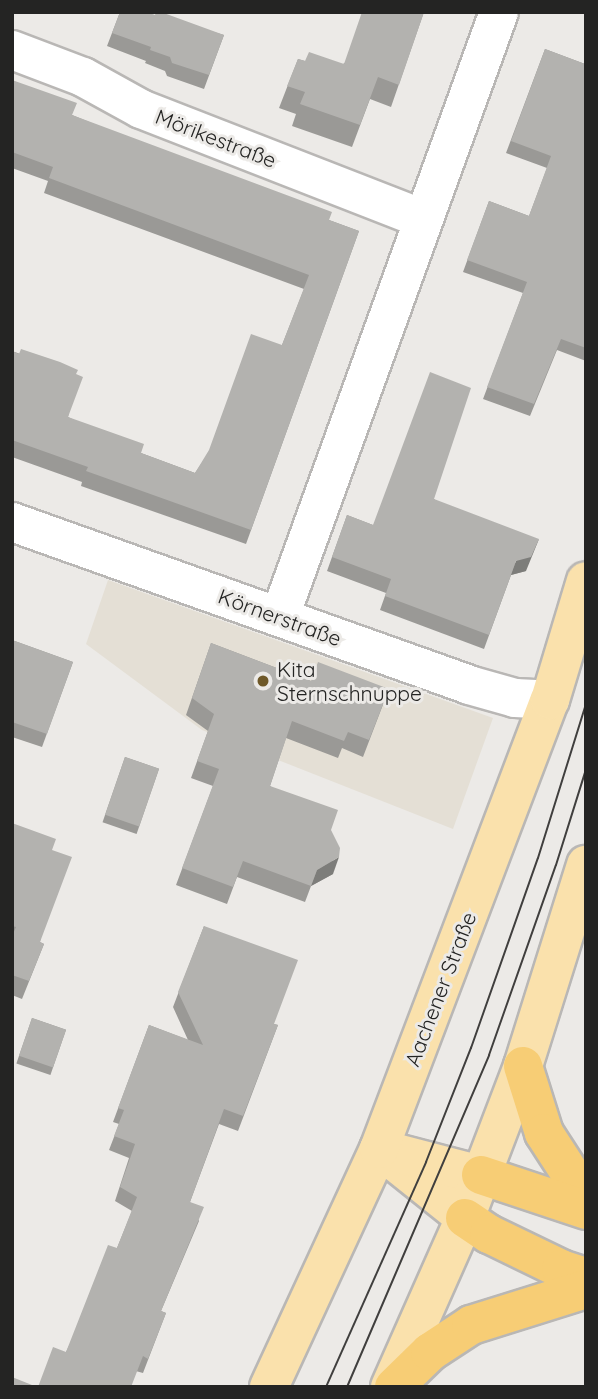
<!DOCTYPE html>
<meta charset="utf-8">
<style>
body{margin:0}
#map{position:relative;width:598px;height:1399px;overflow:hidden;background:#eceae7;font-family:Quicksand,sans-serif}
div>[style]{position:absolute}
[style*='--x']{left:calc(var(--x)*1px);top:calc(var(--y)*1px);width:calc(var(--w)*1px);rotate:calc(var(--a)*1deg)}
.built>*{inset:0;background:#e4dfd5}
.roads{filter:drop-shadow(2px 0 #b9b7b5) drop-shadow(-2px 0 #b9b7b5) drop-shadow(0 2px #b9b7b5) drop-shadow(0 -2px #b9b7b5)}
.minor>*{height:38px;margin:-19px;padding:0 19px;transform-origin:19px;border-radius:19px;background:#fff}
.major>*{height:38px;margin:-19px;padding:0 19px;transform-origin:19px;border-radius:19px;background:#fae1ac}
.highway>*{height:38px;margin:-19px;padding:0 19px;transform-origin:19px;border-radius:19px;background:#f7cd75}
.tram>*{height:2px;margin:-1px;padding:0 1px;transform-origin:1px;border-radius:1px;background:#403f3e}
.wall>*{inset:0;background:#9a9996;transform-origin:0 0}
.shaded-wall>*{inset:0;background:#7d7d7a}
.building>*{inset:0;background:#b3b2af;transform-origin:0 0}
.dots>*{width:19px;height:19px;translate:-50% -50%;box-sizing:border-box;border:4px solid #eceae7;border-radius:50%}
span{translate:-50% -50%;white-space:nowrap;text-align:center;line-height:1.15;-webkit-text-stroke:6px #eceae7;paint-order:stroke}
.street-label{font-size:21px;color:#242423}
.poi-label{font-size:21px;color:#242423}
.left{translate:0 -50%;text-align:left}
.frame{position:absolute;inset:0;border:14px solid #242423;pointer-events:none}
</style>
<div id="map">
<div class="built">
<i style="clip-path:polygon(108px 580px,493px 718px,453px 829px,202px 730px,86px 644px)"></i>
</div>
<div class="roads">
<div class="minor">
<i style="--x:12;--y:50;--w:76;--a:20.8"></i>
<i style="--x:83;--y:77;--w:66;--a:28.9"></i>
<i style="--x:141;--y:109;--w:303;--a:21.3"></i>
<i style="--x:12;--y:522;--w:485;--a:19.6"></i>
<i style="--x:469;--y:685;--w:48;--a:15.8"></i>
<i style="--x:515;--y:698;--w:35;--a:3"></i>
<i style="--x:280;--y:616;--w:642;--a:-70.07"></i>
</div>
<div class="major">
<i style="--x:379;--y:1149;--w:110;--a:38.7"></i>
<i style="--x:392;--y:1152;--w:92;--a:14.5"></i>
<i style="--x:269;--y:1387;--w:262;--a:-65.2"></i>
<i style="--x:379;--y:1149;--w:480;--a:-69.2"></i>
<i style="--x:550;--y:700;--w:124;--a:-73.2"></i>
<i style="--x:390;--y:1387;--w:185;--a:-66.1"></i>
<i style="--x:465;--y:1218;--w:163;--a:-69.1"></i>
<i style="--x:523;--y:1066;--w:211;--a:-72.6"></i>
</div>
<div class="highway">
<i style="--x:523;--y:1066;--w:70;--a:72.6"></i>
<i style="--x:544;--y:1133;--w:77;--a:57.1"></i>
<i style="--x:481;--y:1175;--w:111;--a:18.4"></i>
<i style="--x:465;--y:1218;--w:29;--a:34"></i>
<i style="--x:489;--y:1234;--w:80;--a:25.9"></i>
<i style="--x:561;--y:1269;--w:26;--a:18"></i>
<i style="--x:394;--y:1387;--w:50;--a:-44.2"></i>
<i style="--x:430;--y:1352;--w:49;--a:-33.4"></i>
<i style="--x:471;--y:1325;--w:121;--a:-17.4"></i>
</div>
</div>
<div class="tram">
<i style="--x:326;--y:1387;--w:246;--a:-66"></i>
<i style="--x:426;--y:1162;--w:123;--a:-68.5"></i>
<i style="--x:471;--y:1048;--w:201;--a:-70.6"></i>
<i style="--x:538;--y:858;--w:161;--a:-72.7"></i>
<i style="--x:347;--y:1387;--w:361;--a:-66.8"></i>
<i style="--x:489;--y:1055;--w:201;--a:-70.6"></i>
<i style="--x:556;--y:865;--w:101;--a:-72.6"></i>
</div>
<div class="wall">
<i style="clip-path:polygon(120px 12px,155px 15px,224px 35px,204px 89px,167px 76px,165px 71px,145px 63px,146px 61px,107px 46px)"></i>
<i style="clip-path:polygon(424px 12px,391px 107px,370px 99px,352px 147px,292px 126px,296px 114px,279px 108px,298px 59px,305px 61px,343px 64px)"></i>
<i style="clip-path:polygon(545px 49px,585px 64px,586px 63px,586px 361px,557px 350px,530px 416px,483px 399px,523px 293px,463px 272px,489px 201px,529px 216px,547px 168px,506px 153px)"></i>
<i style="clip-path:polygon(12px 80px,72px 115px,329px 220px,359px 231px,246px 544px,81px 486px,82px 482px,12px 457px,12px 351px,76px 374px,68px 417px,141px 453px,195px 473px,282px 345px,304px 289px,44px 193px,48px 181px,12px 168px)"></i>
<i style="clip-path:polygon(434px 499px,526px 571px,511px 575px,484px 649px,380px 610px,386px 593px,327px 571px,347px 515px,373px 525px)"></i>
<i style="clip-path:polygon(12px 640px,73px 662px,42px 747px,12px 737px)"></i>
<i style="clip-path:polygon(211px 643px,311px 681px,389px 689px,363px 757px,342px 748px,338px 758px,286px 738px,270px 786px,331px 830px,333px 874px,311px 886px,305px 902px,237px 877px,227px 904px,176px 885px,213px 786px,191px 778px,208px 731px,186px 715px)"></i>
<i style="left:125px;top:757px;width:36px;height:69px;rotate:19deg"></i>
<i style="clip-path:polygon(12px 823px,52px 850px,40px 942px,44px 944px,22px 999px,12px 995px)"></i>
<i style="clip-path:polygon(204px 926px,274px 1024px,278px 1025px,238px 1131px,219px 1124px,190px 1202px,199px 1221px,161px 1311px,166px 1313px,143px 1373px,66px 1352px,117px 1248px,132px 1211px,115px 1201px,129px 1158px,109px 1150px,119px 1124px,113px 1122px,149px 1025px,188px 1040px,173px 1007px)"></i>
<i style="left:32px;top:1018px;width:36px;height:48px;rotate:19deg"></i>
</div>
<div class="shaded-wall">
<i style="clip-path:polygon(539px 539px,526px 571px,511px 575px,484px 649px,516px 561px)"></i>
<i style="clip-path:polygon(339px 857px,333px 874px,311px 886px,317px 870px)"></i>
</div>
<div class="building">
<i style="clip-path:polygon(120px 12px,146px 12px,155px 15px,156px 12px,161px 12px,224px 35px,209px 75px,172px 63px,170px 57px,150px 50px,151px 47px,112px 33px)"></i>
<i style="clip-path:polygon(362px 12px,424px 12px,399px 85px,378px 77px,360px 125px,300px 104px,305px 92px,287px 86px,298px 59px,305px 61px,309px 52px,344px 64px)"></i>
<i style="clip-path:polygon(545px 49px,585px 64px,586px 63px,586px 348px,561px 339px,534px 404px,487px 387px,527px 282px,467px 260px,489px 201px,529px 216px,551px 156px,511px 141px)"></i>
<i style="clip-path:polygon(12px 80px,77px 103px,72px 115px,332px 212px,329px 220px,359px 231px,251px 530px,86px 471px,88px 467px,12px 440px,12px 351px,19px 354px,21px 349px,60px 362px,78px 370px,76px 374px,83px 377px,68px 417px,144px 444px,141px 453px,195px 473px,209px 450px,251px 334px,282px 345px,309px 275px,49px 178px,53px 167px,12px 152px)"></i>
<i style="clip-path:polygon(430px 372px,471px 388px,434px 499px,539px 539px,531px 557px,516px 561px,489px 635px,385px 596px,391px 579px,332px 557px,347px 515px,373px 525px)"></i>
<i style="clip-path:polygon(12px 640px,73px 662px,47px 734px,12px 722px)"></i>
<i style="clip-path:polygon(211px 643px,311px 681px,318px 662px,389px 689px,369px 740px,348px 732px,344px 741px,292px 721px,270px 786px,338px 810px,331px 830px,340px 848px,339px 857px,317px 870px,311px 886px,243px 861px,233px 887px,182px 868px,219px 769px,197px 761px,214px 714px,192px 698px)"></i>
<i style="left:125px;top:757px;width:36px;height:61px;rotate:19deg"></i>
<i style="clip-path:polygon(12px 823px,56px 839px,52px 850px,72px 857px,40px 942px,44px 944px,29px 981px,12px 975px,12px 936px,16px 927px,12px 926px)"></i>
<i style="clip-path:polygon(204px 926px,298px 960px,274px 1024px,278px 1025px,243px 1116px,224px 1109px,190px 1202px,204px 1207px,161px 1311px,166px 1313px,148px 1359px,143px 1356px,131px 1387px,38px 1387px,53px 1347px,66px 1352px,108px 1245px,117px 1248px,137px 1197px,120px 1187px,135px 1144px,114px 1136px,124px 1110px,118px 1108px,149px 1025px,203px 1045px,178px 992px)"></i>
<i style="left:32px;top:1018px;width:36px;height:40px;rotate:19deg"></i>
<i style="clip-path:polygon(12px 1377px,37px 1387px,12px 1387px)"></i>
</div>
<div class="dots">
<i style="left:263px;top:681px;background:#6e5828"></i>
</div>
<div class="street-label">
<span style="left:216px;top:138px;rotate:21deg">Mörikestraße</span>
<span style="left:280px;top:617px;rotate:20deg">Körnerstraße</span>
<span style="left:440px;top:989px;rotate:-69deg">Aachener Straße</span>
</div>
<div class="poi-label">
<span class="left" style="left:277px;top:681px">Kita<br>Sternschnuppe</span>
</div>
<div class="frame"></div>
</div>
